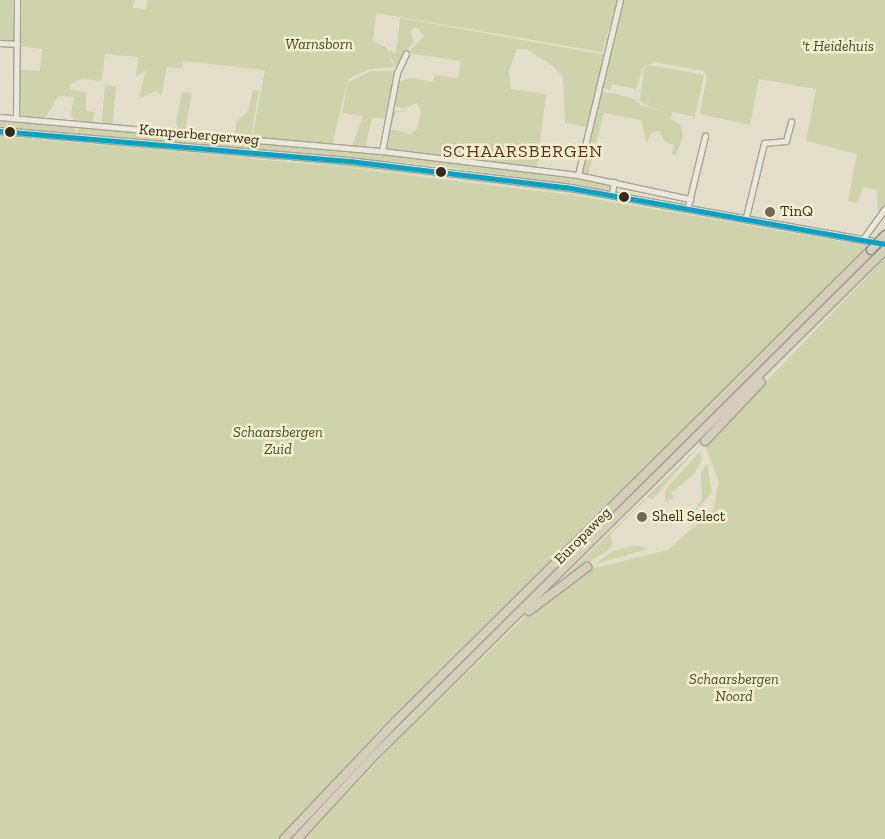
<!DOCTYPE html>
<style>
body{margin:0}
#map{position:relative;width:885px;height:839px;overflow:hidden;background:#e2deca;font-family:"Zilla Slab",serif}
div>[style]{position:absolute}
[style*='--x']{left:calc(var(--x)*1px);top:calc(var(--y)*1px);width:calc(var(--w)*1px);rotate:calc(var(--a)*1deg)}
.green>*{inset:0;background:#ced3ac;transform-origin:0 0}
.roads{filter:drop-shadow(1px 0 #a7a294) drop-shadow(-1px 0 #a7a294) drop-shadow(0 1px #a7a294) drop-shadow(0 -1px #a7a294)}
.street>*{height:4.5px;margin:-2.25px;padding:0 2.25px;transform-origin:2.25px;border-radius:2.25px;background:#eae7db}
.secondary>*{height:5.5px;margin:-2.75px;padding:0 2.75px;transform-origin:2.75px;border-radius:2.75px;background:#eae7db}
.highway>*{height:8px;margin:-4px;padding:0 4px;transform-origin:4px;border-radius:4px;background:#d5cebb}
.bridges{filter:drop-shadow(1px 0 #8d887a) drop-shadow(-1px 0 #8d887a) drop-shadow(0 1px #8d887a) drop-shadow(0 -1px #8d887a)}
.highway-bridge>*{height:8px;margin:-4px;padding:0 4px;transform-origin:4px;border-radius:4px;background:#d5cebb}
.bus-1>*{height:5px;margin:-2.5px;padding:0 2.5px;transform-origin:2.5px;border-radius:2.5px;background:#03a3c5}
.dots>*{width:14px;height:14px;translate:-50% -50%;box-sizing:border-box;border:2px solid #f4edcf;border-radius:50%}
span{translate:-50% -50%;white-space:nowrap;text-align:center;line-height:1.15;-webkit-text-stroke:5px #f4edcf;paint-order:stroke}
.park-label{font-size:15px;color:#415123;font-style:italic}
.street-label{font-size:15px;color:#352b1c}
.poi-label{font-size:15px;color:#352b1c}
.left{translate:0 -50%;text-align:left}
.quarter-label{font-size:18px;color:#61321d;letter-spacing:1px}
</style>
<div id="map">
<div class="green">
<i style="clip-path:polygon(0 0,16px 0,14px 42px,0 41px)"></i>
<i style="clip-path:polygon(18px 0,134px 0,133px 8px,146px 9px,148px 0,618px 0,602px 52px,376px 13px,373px 42px,386px 47px,394px 67px,370px 69px,348px 79px,332px 145px,252px 138px,265px 70px,183px 61px,182px 68px,167px 67px,161px 96px,157px 91px,139px 98px,146px 71px,136px 76px,138px 57px,105px 54px,102px 81px,82px 79px,70px 84px,70px 90px,86px 92px,86px 111px,94px 112px,93px 124px,75px 122px,71px 114px,74px 97px,58px 96px,44px 120px,20px 117px,20px 70px,40px 71px,42px 49px,18px 46px)"></i>
<i style="clip-path:polygon(621px 0,885px 0,885px 207px,878px 215px,877px 190px,863px 187px,858px 203px,848px 201px,857px 154px,806px 141px,816px 89px,759px 79px,750px 125px,700px 114px,707px 75px,703px 71px,655px 62px,643px 67px,636px 89px,612px 84px,611px 90px,601px 87px)"></i>
<i style="clip-path:polygon(400px 18px,605px 55px,589px 127px,565px 123px,563px 77px,552px 65px,526px 49px,517px 49px,509px 71px,511px 89px,546px 94px,537px 168px,386px 150px,391px 110px,407px 112px,396px 112px,391px 129px,411px 134px,417px 129px,421px 112px,417px 103px,403px 109px,392px 104px,397px 82px,412px 78px,433px 82px,434px 75px,458px 78px,461px 61px,408px 53px,424px 36px,416px 27px,410px 31px,414px 41px,396px 67px,387px 50px,396px 53px)"></i>
<i style="clip-path:polygon(649px 65px,704px 75px,695px 117px,673px 112px,670px 119px,680px 124px,683px 136px,676px 155px,672px 154px,674px 145px,665px 142px,659px 131px,651px 133px,647px 143px,641px 120px,604px 113px,588px 175px,581px 174px,600px 91px,632px 98px,642px 106px,669px 112px,647px 106px,649px 96px,646px 105px,635px 99px,640px 100px,644px 68px)"></i>
<i style="clip-path:polygon(371px 71px,395px 71px,387px 119px,372px 118px,365px 148px,352px 147px,363px 116px,342px 113px,348px 82px)"></i>
<i style="left:105px;top:85px;width:11px;height:39px;rotate:5deg"></i>
<i style="clip-path:polygon(253px 90px,259px 91px,251px 137px,235px 136px,236px 122px,248px 111px)"></i>
<i style="clip-path:polygon(182px 92px,192px 93px,185px 132px,179px 131px,176px 122px)"></i>
<i style="clip-path:polygon(0 119px,75px 125px,76px 135px,0 127px)"></i>
<i style="clip-path:polygon(77px 125px,383px 153px,578px 176px,611px 185px,608px 190px,440px 166px,78px 135px)"></i>
<i style="clip-path:polygon(0 136px,333px 166px,572px 195px,868px 246px,382px 727px,277px 839px,0 839px)"></i>
<i style="clip-path:polygon(77px 140px,288px 158px,287px 161px,103px 145px)"></i>
<i style="clip-path:polygon(291px 158px,433px 173px,448px 178px,291px 161px)"></i>
<i style="left:463px;top:177px;width:141px;height:3px;rotate:7deg"></i>
<i style="clip-path:polygon(885px 258px,885px 839px,304px 839px,406px 732px,551px 592px,587px 570px,668px 550px,713px 510px,719px 482px,705px 445px)"></i>
<i style="clip-path:polygon(704px 441px,653px 499px,647px 498px,610px 535px,613px 545px,607px 551px,562px 579px)"></i>
<i style="clip-path:polygon(700px 451px,702px 460px,694px 474px,671px 493px,674px 498px,665px 502px,665px 490px)"></i>
<i style="clip-path:polygon(707px 464px,712px 492px,686px 522px,702px 500px,701px 472px)"></i>
<i style="clip-path:polygon(637px 545px,648px 549px,595px 564px,613px 551px)"></i>
</div>
<div class="roads">
<div class="street">
<i style="--x:0;--y:43;--w:17;--a:3"></i>
<i style="--x:0;--y:117;--w:384;--a:5.1"></i>
<i style="--x:382;--y:151;--w:197;--a:7"></i>
<i style="--x:578;--y:175;--w:115;--a:12.1"></i>
<i style="--x:16;--y:119;--w:119;--a:-89.5"></i>
<i style="--x:382;--y:151;--w:79;--a:-79.1"></i>
<i style="--x:397;--y:73;--w:21;--a:-65"></i>
<i style="--x:578;--y:175;--w:180;--a:-76.5"></i>
<i style="--x:612;--y:193;--w:11;--a:-80"></i>
<i style="--x:688;--y:206;--w:72;--a:-76.3"></i>
<i style="--x:746;--y:217;--w:76;--a:-76.3"></i>
<i style="--x:764;--y:143;--w:22;--a:-5"></i>
<i style="--x:786;--y:141;--w:20;--a:-75"></i>
<i style="--x:863;--y:239;--w:37;--a:-54"></i>
</div>
<div class="secondary">
<i style="--x:0;--y:131;--w:350;--a:4.9"></i>
<i style="--x:349;--y:161;--w:218;--a:6.9"></i>
<i style="--x:565;--y:187;--w:325;--a:10.1"></i>
</div>
<div class="highway">
<i style="--x:705;--y:441;--w:81;--a:-46.5"></i>
<i style="--x:529;--y:611;--w:73;--a:-37.2"></i>
<i style="--x:284;--y:839;--w:163;--a:-46.5"></i>
<i style="--x:396;--y:721;--w:669;--a:-44.76"></i>
<i style="--x:297;--y:839;--w:110;--a:-47.2"></i>
<i style="--x:372;--y:758;--w:722;--a:-44.72"></i>
</div>
</div>
<div class="bridges">
<div class="highway-bridge">
<i style="--x:871;--y:250;--w:21;--a:-47"></i>
</div>
</div>
<div class="bus-1">
<i style="--x:0;--y:131;--w:350;--a:4.9"></i>
<i style="--x:349;--y:161;--w:218;--a:6.9"></i>
<i style="--x:565;--y:187;--w:325;--a:10.1"></i>
</div>
<div class="dots">
<i style="left:10px;top:132px;background:#352b1c"></i>
<i style="left:441px;top:172px;background:#352b1c"></i>
<i style="left:624px;top:197px;background:#352b1c"></i>
<i style="left:770px;top:212px;background:#726a59"></i>
<i style="left:642px;top:517px;background:#726a59"></i>
</div>
<div class="park-label">
<span style="left:319px;top:45px">Warnsborn</span>
<span style="left:838px;top:47px">'t Heidehuis</span>
<span style="left:278px;top:441px">Schaarsbergen<br>Zuid</span>
<span style="left:734px;top:688px">Schaarsbergen<br>Noord</span>
</div>
<div class="street-label">
<span style="left:199px;top:135px;rotate:5deg">Kemperbergerweg</span>
<span style="left:583px;top:536px;rotate:-45deg">Europaweg</span>
</div>
<div class="poi-label">
<span class="left" style="left:780px;top:212px">TinQ</span>
<span class="left" style="left:652px;top:517px">Shell Select</span>
</div>
<div class="quarter-label">
<span style="left:523px;top:151px">SCHAARSBERGEN</span>
</div>
</div>
